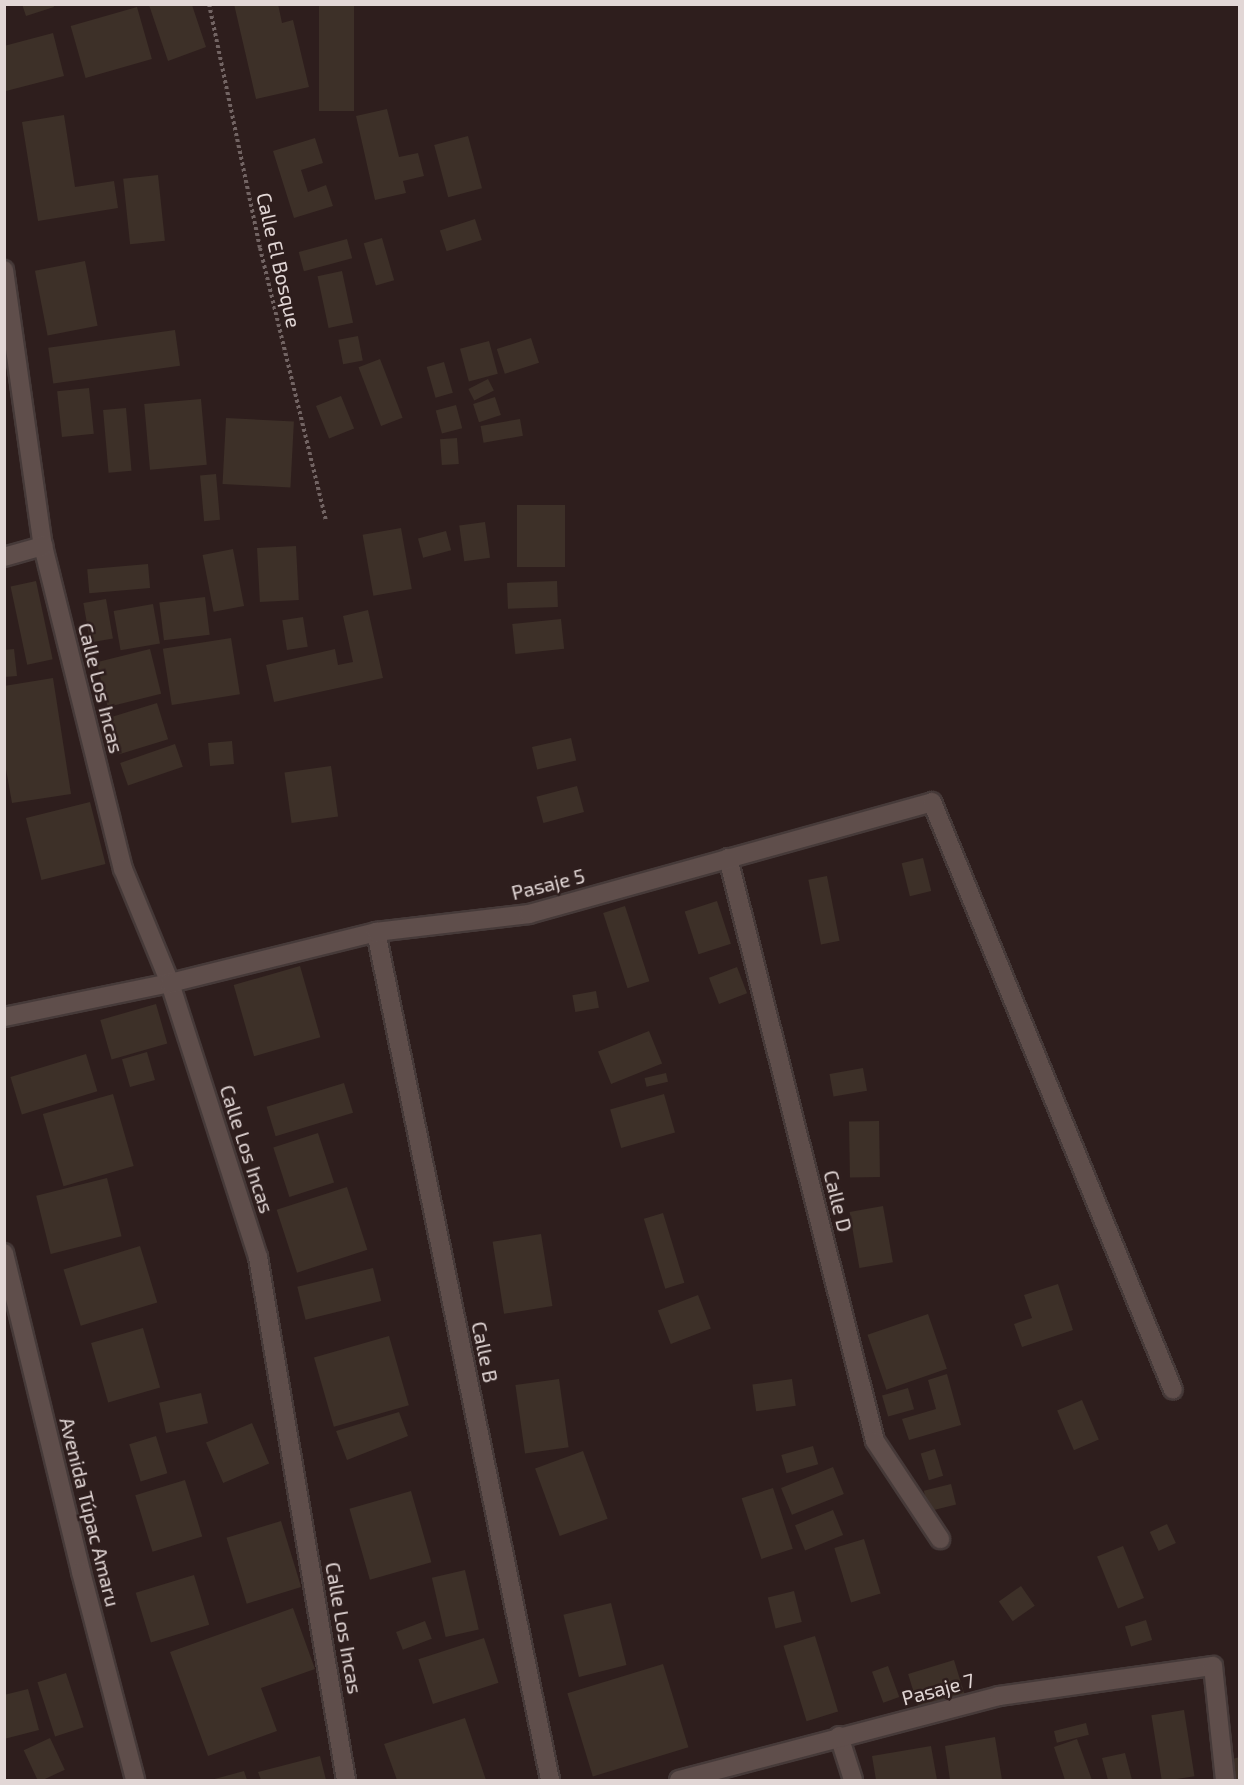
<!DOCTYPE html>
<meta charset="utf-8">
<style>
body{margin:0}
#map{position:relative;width:1244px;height:1785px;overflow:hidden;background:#2e1e1d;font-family:"Exo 2",sans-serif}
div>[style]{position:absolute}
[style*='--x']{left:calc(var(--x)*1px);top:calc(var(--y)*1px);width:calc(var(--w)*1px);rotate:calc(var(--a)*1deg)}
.building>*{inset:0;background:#3d3028;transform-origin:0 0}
.path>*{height:4px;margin-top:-2px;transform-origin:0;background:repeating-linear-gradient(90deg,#726463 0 3px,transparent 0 6px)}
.roads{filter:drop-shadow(2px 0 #463a39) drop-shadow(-2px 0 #463a39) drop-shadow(0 2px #463a39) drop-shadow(0 -2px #463a39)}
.street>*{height:18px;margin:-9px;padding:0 9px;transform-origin:9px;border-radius:9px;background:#5f4e4b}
span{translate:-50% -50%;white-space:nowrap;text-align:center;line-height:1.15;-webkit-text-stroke:5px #2e1e1d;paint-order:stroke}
.street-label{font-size:20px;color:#e2d7d6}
.frame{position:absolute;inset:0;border:6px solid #e2d7d6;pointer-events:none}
</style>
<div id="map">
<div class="building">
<i style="clip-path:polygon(22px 4px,53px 4px,54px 7px,26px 16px)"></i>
<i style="clip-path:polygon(234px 4px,278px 4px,282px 23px,293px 20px,309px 87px,256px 99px)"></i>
<i style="left:319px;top:4px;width:35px;height:107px"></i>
<i style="clip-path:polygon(149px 5px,192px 5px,206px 47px,168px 61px)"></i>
<i style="left:137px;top:7px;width:54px;height:69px;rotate:74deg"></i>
<i style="clip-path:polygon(53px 33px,64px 76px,6px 91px,4px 46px)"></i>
<i style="clip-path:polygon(387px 109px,399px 157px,418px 153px,424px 176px,403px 181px,406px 193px,375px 200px,356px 116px)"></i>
<i style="clip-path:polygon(64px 115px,75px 187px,114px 181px,118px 208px,38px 221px,22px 122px)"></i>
<i style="left:468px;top:136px;width:54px;height:35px;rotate:75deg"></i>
<i style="clip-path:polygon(315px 138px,323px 163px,301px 170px,308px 192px,326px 185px,333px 206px,294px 218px,273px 151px)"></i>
<i style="left:158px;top:175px;width:66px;height:35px;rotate:84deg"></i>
<i style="left:475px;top:219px;width:22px;height:37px;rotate:72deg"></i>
<i style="left:382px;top:238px;width:44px;height:19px;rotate:74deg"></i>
<i style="left:347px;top:239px;width:20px;height:50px;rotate:75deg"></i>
<i style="left:85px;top:261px;width:66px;height:51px;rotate:79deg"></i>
<i style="left:342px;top:271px;width:53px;height:25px;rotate:78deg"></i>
<i style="left:175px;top:330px;width:36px;height:128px;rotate:82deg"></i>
<i style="left:358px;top:336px;width:25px;height:20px;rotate:79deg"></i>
<i style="left:531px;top:338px;width:26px;height:36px;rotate:72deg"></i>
<i style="left:489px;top:341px;width:34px;height:30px;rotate:75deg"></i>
<i style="left:380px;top:359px;width:63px;height:23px;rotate:69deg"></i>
<i style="left:444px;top:362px;width:32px;height:18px;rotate:74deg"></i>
<i style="left:488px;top:379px;width:13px;height:22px;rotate:63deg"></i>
<i style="left:89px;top:388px;width:46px;height:32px;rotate:84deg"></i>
<i style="left:341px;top:396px;width:35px;height:27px;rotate:68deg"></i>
<i style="left:495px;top:397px;width:19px;height:23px;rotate:72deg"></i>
<i style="left:201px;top:399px;width:66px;height:57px;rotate:85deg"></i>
<i style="left:456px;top:405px;width:24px;height:21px;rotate:75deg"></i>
<i style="left:126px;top:408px;width:63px;height:23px;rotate:85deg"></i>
<i style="left:226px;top:418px;width:68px;height:66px;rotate:3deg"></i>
<i style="left:520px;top:419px;width:17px;height:40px;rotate:80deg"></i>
<i style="left:457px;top:438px;width:26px;height:17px;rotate:86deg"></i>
<i style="left:216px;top:474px;width:46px;height:16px;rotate:85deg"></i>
<i style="left:517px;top:505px;width:48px;height:62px"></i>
<i style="left:485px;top:522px;width:36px;height:26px;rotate:82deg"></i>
<i style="left:401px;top:528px;width:62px;height:39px;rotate:80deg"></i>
<i style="left:446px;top:531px;width:20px;height:29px;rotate:75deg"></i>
<i style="left:296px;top:546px;width:54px;height:39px;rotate:87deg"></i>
<i style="left:233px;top:549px;width:58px;height:31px;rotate:79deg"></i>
<i style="left:148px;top:564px;width:24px;height:61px;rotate:85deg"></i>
<i style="left:36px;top:581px;width:80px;height:26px;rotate:78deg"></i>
<i style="left:557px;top:581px;width:26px;height:50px;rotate:88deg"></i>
<i style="left:205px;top:597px;width:38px;height:46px;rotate:83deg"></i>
<i style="left:106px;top:599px;width:40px;height:23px;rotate:80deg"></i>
<i style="left:153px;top:604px;width:40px;height:40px;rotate:80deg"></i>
<i style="clip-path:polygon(368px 610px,383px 678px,274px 702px,266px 665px,335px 649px,338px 665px,353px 662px,343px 616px)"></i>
<i style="left:303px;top:617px;width:30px;height:21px;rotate:81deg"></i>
<i style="left:561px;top:619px;width:30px;height:49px;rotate:84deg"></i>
<i style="left:231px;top:638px;width:57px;height:69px;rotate:81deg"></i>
<i style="clip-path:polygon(14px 649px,17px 676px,4px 677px,4px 650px)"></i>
<i style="left:150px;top:649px;width:46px;height:55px;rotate:76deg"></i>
<i style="clip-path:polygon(53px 678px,71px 794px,12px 803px,4px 758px,4px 686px)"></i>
<i style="left:157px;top:703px;width:38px;height:51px;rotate:73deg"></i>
<i style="left:571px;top:738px;width:23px;height:40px;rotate:77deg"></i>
<i style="left:232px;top:741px;width:23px;height:24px;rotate:85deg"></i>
<i style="left:175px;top:744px;width:24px;height:58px;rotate:71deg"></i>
<i style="left:331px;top:766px;width:51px;height:47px;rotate:82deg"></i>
<i style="left:577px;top:786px;width:27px;height:42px;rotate:75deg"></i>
<i style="left:90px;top:802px;width:64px;height:66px;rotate:76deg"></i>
<i style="left:923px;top:858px;width:34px;height:22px;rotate:76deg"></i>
<i style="left:827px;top:876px;width:66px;height:19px;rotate:79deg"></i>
<i style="left:717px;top:901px;width:45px;height:34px;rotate:72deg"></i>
<i style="left:625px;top:906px;width:79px;height:23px;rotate:72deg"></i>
<i style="left:300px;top:966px;width:74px;height:69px;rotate:74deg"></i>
<i style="left:737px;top:967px;width:28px;height:30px;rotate:69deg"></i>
<i style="left:596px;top:991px;width:17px;height:24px;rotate:80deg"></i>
<i style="left:156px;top:1004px;width:41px;height:58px;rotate:74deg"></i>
<i style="left:649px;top:1031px;width:35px;height:55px;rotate:68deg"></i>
<i style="left:147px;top:1052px;width:29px;height:26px;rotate:74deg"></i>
<i style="left:86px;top:1054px;width:39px;height:79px;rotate:73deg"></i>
<i style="left:863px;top:1068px;width:23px;height:34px;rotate:80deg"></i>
<i style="left:666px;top:1073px;width:9px;height:22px;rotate:77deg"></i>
<i style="left:344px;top:1083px;width:31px;height:81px;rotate:73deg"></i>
<i style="left:113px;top:1094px;width:75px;height:73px;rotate:74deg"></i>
<i style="left:664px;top:1094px;width:40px;height:56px;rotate:74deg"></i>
<i style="left:879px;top:1121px;width:56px;height:30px;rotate:89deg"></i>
<i style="left:318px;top:1133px;width:52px;height:47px;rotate:72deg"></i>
<i style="left:107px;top:1178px;width:60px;height:73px;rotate:76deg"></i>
<i style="left:347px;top:1187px;width:66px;height:74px;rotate:72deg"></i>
<i style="left:883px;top:1206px;width:57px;height:34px;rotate:80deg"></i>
<i style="left:663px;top:1213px;width:73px;height:20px;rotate:73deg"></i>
<i style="left:541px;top:1234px;width:73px;height:49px;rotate:81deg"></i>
<i style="left:140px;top:1246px;width:59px;height:80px;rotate:73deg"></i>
<i style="left:373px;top:1268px;width:34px;height:78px;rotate:76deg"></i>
<i style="clip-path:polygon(1058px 1284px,1073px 1330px,1022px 1347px,1014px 1324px,1032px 1318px,1024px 1295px)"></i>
<i style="left:698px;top:1295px;width:36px;height:43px;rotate:69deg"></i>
<i style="left:928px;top:1314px;width:58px;height:64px;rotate:71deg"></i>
<i style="left:143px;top:1328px;width:62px;height:54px;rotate:74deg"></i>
<i style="left:389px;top:1336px;width:72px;height:78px;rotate:74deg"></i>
<i style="clip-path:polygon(947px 1374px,961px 1425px,909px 1440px,902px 1419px,936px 1409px,928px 1380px)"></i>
<i style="left:559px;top:1379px;width:69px;height:44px;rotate:82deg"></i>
<i style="left:792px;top:1379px;width:27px;height:40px;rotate:82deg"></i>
<i style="left:908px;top:1388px;width:22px;height:27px;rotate:74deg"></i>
<i style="left:201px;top:1393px;width:31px;height:43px;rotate:77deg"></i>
<i style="left:1082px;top:1400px;width:43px;height:27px;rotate:67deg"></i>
<i style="clip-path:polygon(399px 1412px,408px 1436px,347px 1460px,336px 1431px)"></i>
<i style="left:252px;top:1423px;width:44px;height:50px;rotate:67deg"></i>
<i style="left:156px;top:1436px;width:39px;height:28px;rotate:73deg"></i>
<i style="left:813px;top:1446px;width:19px;height:33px;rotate:74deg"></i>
<i style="left:935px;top:1449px;width:28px;height:15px;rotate:73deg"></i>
<i style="left:583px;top:1451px;width:72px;height:51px;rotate:70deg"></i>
<i style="left:833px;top:1467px;width:29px;height:56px;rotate:68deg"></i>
<i style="left:185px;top:1480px;width:59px;height:52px;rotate:73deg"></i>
<i style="left:951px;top:1484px;width:21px;height:28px;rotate:76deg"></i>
<i style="left:773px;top:1488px;width:64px;height:33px;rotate:72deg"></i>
<i style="left:411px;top:1491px;width:74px;height:64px;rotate:74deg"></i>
<i style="left:833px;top:1510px;width:27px;height:41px;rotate:68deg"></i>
<i style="left:281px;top:1521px;width:69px;height:57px;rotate:73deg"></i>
<i style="left:1167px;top:1524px;width:21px;height:19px;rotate:65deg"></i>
<i style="left:864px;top:1539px;width:57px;height:31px;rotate:73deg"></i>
<i style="left:1123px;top:1546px;width:56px;height:28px;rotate:68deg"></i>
<i style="left:465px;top:1570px;width:61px;height:34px;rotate:77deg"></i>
<i style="left:194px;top:1575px;width:52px;height:61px;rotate:73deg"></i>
<i style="left:1021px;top:1586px;width:24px;height:27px;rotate:55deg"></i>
<i style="left:794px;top:1591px;width:32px;height:27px;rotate:76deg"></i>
<i style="left:611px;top:1603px;width:64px;height:49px;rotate:76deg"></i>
<i style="clip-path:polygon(293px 1608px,315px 1669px,261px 1688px,277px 1731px,208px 1756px,170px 1652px)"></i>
<i style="left:1146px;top:1620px;width:21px;height:22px;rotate:73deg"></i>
<i style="left:425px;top:1621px;width:19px;height:31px;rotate:69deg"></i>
<i style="left:815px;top:1636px;width:79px;height:33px;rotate:73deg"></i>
<i style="left:484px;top:1638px;width:47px;height:69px;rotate:72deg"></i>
<i style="left:954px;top:1660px;width:38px;height:48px;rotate:73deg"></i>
<i style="left:663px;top:1664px;width:87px;height:100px;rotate:73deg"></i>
<i style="left:888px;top:1666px;width:33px;height:17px;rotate:70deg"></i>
<i style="left:66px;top:1673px;width:57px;height:30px;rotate:72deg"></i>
<i style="clip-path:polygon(28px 1689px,39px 1730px,4px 1739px,4px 1695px)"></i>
<i style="left:1184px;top:1710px;width:67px;height:33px;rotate:81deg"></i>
<i style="clip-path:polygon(465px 1718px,486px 1780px,397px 1780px,384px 1744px)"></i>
<i style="left:1086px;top:1723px;width:12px;height:33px;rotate:76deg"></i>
<i style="clip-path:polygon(995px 1737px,1002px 1780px,950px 1780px,945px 1746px)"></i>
<i style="left:50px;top:1738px;width:35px;height:29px;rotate:65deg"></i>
<i style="clip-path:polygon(1077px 1739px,1092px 1780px,1065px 1780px,1054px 1747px)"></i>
<i style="clip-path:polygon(931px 1746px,937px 1780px,876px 1780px,872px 1756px)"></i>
<i style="clip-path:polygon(1125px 1753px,1132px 1780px,1108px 1780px,1102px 1758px)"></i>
<i style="clip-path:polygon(320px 1756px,326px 1780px,261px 1780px,258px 1772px)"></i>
<i style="clip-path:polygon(1240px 1757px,1240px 1780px,1229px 1780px,1224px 1761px)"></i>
<i style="clip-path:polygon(244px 1771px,247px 1780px,211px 1780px)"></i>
</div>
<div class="path">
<i style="--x:209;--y:4;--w:249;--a:78.2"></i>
<i style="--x:260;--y:248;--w:280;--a:76.4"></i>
</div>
<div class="roads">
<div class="street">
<i style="--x:4;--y:270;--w:279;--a:82"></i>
<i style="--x:43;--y:546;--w:333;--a:76.1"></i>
<i style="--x:123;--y:869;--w:123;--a:67.6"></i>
<i style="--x:170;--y:983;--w:288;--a:72.2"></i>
<i style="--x:258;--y:1257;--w:530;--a:80.45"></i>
<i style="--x:4;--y:557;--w:41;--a:-15.8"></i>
<i style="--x:728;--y:858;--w:601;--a:75.85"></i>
<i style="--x:875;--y:1441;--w:118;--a:56.4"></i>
<i style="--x:376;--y:932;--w:866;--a:78.4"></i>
<i style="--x:4;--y:1017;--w:169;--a:-11.6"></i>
<i style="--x:170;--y:983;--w:212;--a:-13.9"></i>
<i style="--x:376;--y:932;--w:154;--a:-6.7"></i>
<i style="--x:529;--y:914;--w:418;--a:-15.5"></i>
<i style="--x:932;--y:802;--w:635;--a:67.71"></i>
<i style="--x:4;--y:1253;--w:328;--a:76.4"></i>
<i style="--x:81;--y:1572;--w:215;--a:75.4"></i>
<i style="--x:839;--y:1736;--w:46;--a:72.3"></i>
<i style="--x:679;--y:1780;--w:331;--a:-14.7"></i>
<i style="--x:999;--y:1696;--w:216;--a:-8"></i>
<i style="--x:1213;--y:1666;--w:115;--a:84"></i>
</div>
</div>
<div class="street-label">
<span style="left:279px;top:260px;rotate:77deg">Calle El Bosque</span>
<span style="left:101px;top:688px;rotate:76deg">Calle Los Incas</span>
<span style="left:548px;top:884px;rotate:-14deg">Pasaje 5</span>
<span style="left:247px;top:1149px;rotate:72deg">Calle Los Incas</span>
<span style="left:838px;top:1201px;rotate:76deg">Calle D</span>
<span style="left:485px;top:1352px;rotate:78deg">Calle B</span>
<span style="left:90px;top:1512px;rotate:76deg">Avenida Túpac Amaru</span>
<span style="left:344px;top:1628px;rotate:80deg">Calle Los Incas</span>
<span style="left:938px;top:1689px;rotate:-15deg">Pasaje 7</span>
</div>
<div class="frame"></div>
</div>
